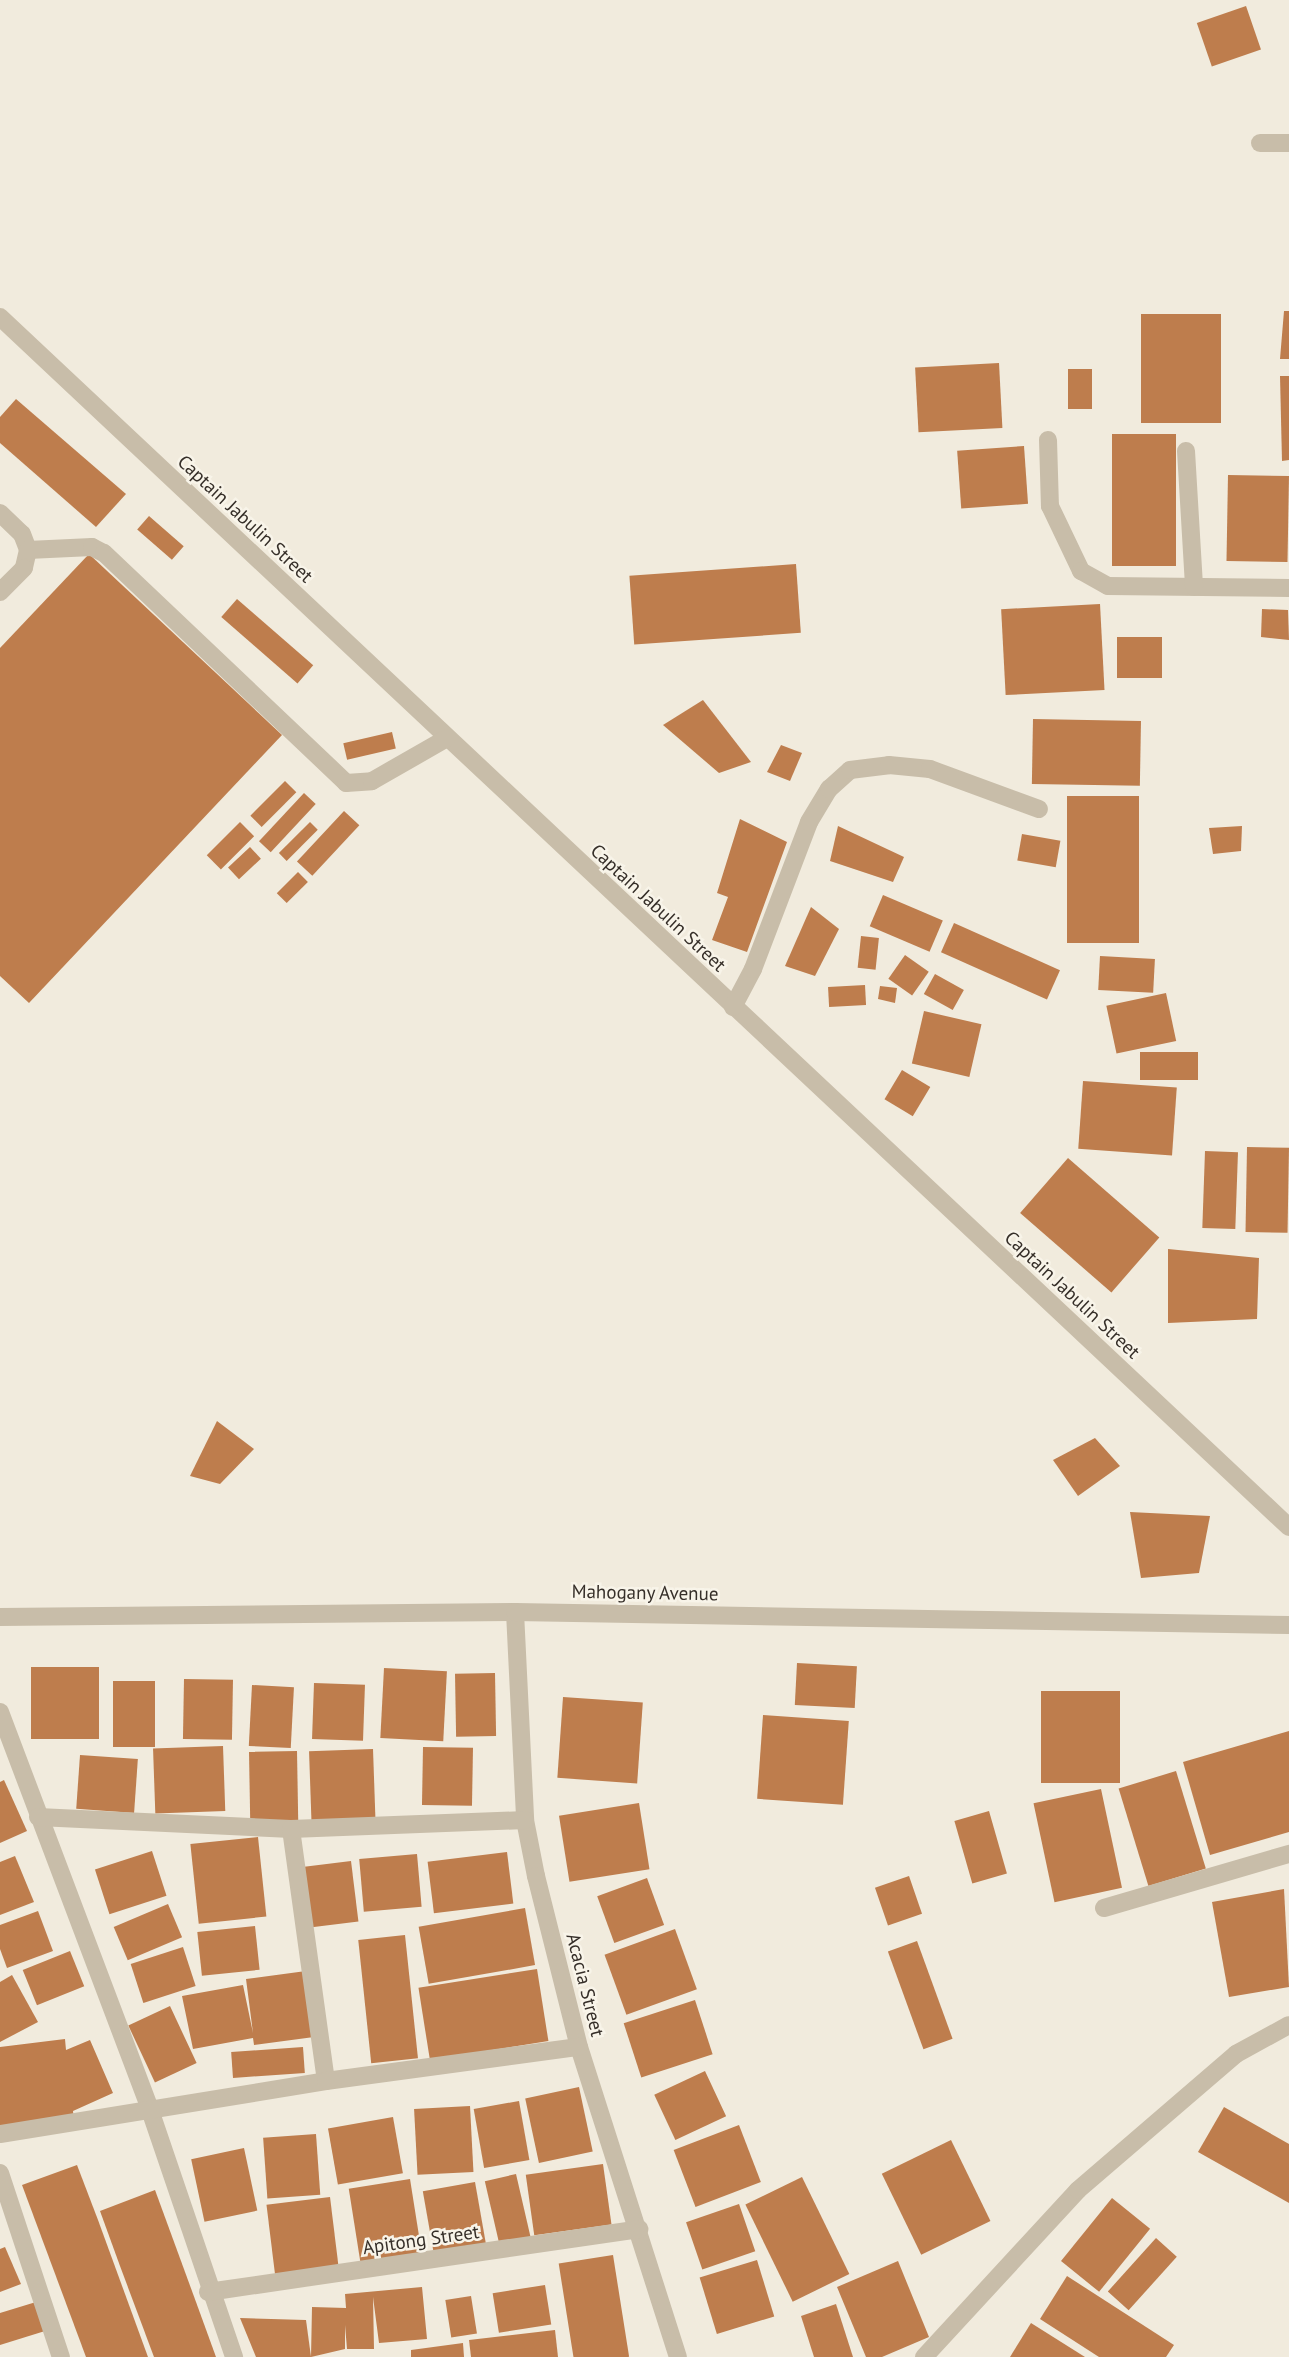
<!DOCTYPE html>
<style>
body{margin:0}
#map{position:relative;width:1289px;height:2357px;overflow:hidden;background:#f1ebdd;font-family:"PT Sans",sans-serif}
div>[style]{position:absolute}
[style*='--x']{left:calc(var(--x)*1px);top:calc(var(--y)*1px);width:calc(var(--w)*1px);rotate:calc(var(--a)*1deg)}
.building>*{inset:0;background:#be7d4d;transform-origin:0 0}
.minor>*{height:18px;margin:-9px;padding:0 9px;transform-origin:9px;border-radius:9px;background:#c8bda9}
span{translate:-50% -50%;white-space:nowrap;text-align:center;line-height:1.15;-webkit-text-stroke:5px #f8f4e9;paint-order:stroke}
.street-label{font-size:19px;color:#362f29}
</style>
<div id="map">
<div class="building">
<i style="left:1246px;top:6px;width:46px;height:52px;rotate:71deg"></i>
<i style="clip-path:polygon(1284px 311px,1289px 311px,1289px 359px,1280px 359px)"></i>
<i style="left:1141px;top:314px;width:80px;height:109px"></i>
<i style="left:999px;top:363px;width:65px;height:84px;rotate:87deg"></i>
<i style="left:1068px;top:369px;width:24px;height:40px"></i>
<i style="clip-path:polygon(1280px 376px,1289px 376px,1289px 460px,1282px 461px)"></i>
<i style="clip-path:polygon(16px 399px,126px 494px,96px 527px,0 443px,0 417px)"></i>
<i style="left:1112px;top:434px;width:64px;height:132px"></i>
<i style="left:1024px;top:446px;width:58px;height:67px;rotate:86deg"></i>
<i style="left:1228px;top:475px;width:61px;height:86px;rotate:1deg"></i>
<i style="left:149px;top:516px;width:46px;height:18px;rotate:41deg"></i>
<i style="clip-path:polygon(89px 554px,282px 735px,29px 1003px,0 976px,0 648px)"></i>
<i style="left:796px;top:564px;width:69px;height:167px;rotate:86deg"></i>
<i style="left:237px;top:599px;width:101px;height:24px;rotate:41deg"></i>
<i style="left:1100px;top:604px;width:86px;height:99px;rotate:87deg"></i>
<i style="clip-path:polygon(1262px 609px,1288px 610px,1289px 640px,1261px 637px)"></i>
<i style="left:1117px;top:637px;width:45px;height:41px"></i>
<i style="clip-path:polygon(703px 700px,751px 762px,719px 773px,663px 725px)"></i>
<i style="left:1033px;top:719px;width:108px;height:65px;rotate:1deg"></i>
<i style="left:392px;top:732px;width:17px;height:50px;rotate:77deg"></i>
<i style="clip-path:polygon(781px 745px,802px 753px,790px 781px,767px 772px)"></i>
<i style="left:285px;top:781px;width:16px;height:49px;rotate:45deg"></i>
<i style="left:304px;top:793px;width:16px;height:66px;rotate:43deg"></i>
<i style="left:1067px;top:796px;width:72px;height:147px"></i>
<i style="left:344px;top:811px;width:21px;height:69px;rotate:43deg"></i>
<i style="clip-path:polygon(740px 819px,787px 842px,747px 952px,712px 940px,728px 897px,717px 893px)"></i>
<i style="left:240px;top:822px;width:20px;height:47px;rotate:45deg"></i>
<i style="left:310px;top:822px;width:11px;height:44px;rotate:45deg"></i>
<i style="clip-path:polygon(838px 826px,904px 857px,893px 882px,830px 861px)"></i>
<i style="clip-path:polygon(1242px 826px,1241px 851px,1213px 854px,1209px 828px)"></i>
<i style="left:1022px;top:834px;width:39px;height:27px;rotate:10deg"></i>
<i style="left:250px;top:847px;width:16px;height:30px;rotate:47deg"></i>
<i style="left:298px;top:872px;width:14px;height:30px;rotate:45deg"></i>
<i style="left:883px;top:895px;width:65px;height:34px;rotate:23deg"></i>
<i style="clip-path:polygon(811px 907px,839px 929px,815px 976px,785px 966px)"></i>
<i style="left:954px;top:923px;width:116px;height:32px;rotate:24deg"></i>
<i style="left:861px;top:936px;width:18px;height:32px;rotate:6deg"></i>
<i style="left:905px;top:955px;width:29px;height:29px;rotate:35deg"></i>
<i style="left:1100px;top:956px;width:55px;height:34px;rotate:3deg"></i>
<i style="left:935px;top:974px;width:33px;height:23px;rotate:29deg"></i>
<i style="left:865px;top:985px;width:20px;height:37px;rotate:87deg"></i>
<i style="clip-path:polygon(880px 986px,897px 988px,895px 1003px,878px 999px)"></i>
<i style="left:1166px;top:993px;width:49px;height:61px;rotate:78deg"></i>
<i style="left:924px;top:1011px;width:59px;height:54px;rotate:13deg"></i>
<i style="left:1198px;top:1052px;width:28px;height:58px;rotate:90deg"></i>
<i style="left:902px;top:1070px;width:33px;height:34px;rotate:31deg"></i>
<i style="left:1083px;top:1081px;width:94px;height:68px;rotate:4deg"></i>
<i style="left:1247px;top:1147px;width:42px;height:85px;rotate:1deg"></i>
<i style="left:1205px;top:1151px;width:33px;height:77px;rotate:2deg"></i>
<i style="left:1068px;top:1158px;width:121px;height:73px;rotate:41deg"></i>
<i style="clip-path:polygon(1168px 1249px,1259px 1258px,1257px 1319px,1168px 1323px)"></i>
<i style="clip-path:polygon(217px 1421px,254px 1449px,220px 1484px,190px 1476px)"></i>
<i style="clip-path:polygon(1095px 1438px,1120px 1466px,1078px 1496px,1053px 1460px)"></i>
<i style="clip-path:polygon(1130px 1512px,1210px 1516px,1199px 1573px,1141px 1578px)"></i>
<i style="left:797px;top:1663px;width:60px;height:42px;rotate:3deg"></i>
<i style="left:31px;top:1667px;width:68px;height:72px"></i>
<i style="left:384px;top:1668px;width:63px;height:70px;rotate:3deg"></i>
<i style="left:495px;top:1673px;width:63px;height:40px;rotate:89deg"></i>
<i style="left:184px;top:1679px;width:49px;height:60px;rotate:1deg"></i>
<i style="left:113px;top:1681px;width:42px;height:66px"></i>
<i style="left:314px;top:1683px;width:51px;height:56px;rotate:2deg"></i>
<i style="left:252px;top:1685px;width:42px;height:61px;rotate:3deg"></i>
<i style="left:1041px;top:1691px;width:79px;height:92px"></i>
<i style="left:563px;top:1697px;width:80px;height:81px;rotate:4deg"></i>
<i style="left:763px;top:1715px;width:86px;height:84px;rotate:4deg"></i>
<i style="clip-path:polygon(1289px 1731px,1289px 1832px,1210px 1855px,1183px 1762px)"></i>
<i style="left:223px;top:1746px;width:65px;height:70px;rotate:88deg"></i>
<i style="left:423px;top:1747px;width:50px;height:58px;rotate:1deg"></i>
<i style="left:373px;top:1749px;width:71px;height:64px;rotate:88deg"></i>
<i style="left:297px;top:1751px;width:72px;height:48px;rotate:89deg"></i>
<i style="left:80px;top:1755px;width:58px;height:54px;rotate:4deg"></i>
<i style="left:1176px;top:1771px;width:102px;height:60px;rotate:73deg"></i>
<i style="clip-path:polygon(4px 1780px,27px 1831px,0 1843px,0 1782px)"></i>
<i style="left:1101px;top:1789px;width:101px;height:69px;rotate:78deg"></i>
<i style="left:639px;top:1803px;width:67px;height:81px;rotate:81deg"></i>
<i style="left:989px;top:1811px;width:65px;height:36px;rotate:74deg"></i>
<i style="left:258px;top:1837px;width:80px;height:68px;rotate:84deg"></i>
<i style="left:152px;top:1851px;width:47px;height:60px;rotate:72deg"></i>
<i style="left:507px;top:1852px;width:52px;height:80px;rotate:83deg"></i>
<i style="left:417px;top:1854px;width:53px;height:58px;rotate:85deg"></i>
<i style="clip-path:polygon(15px 1856px,34px 1902px,0 1915px,0 1862px)"></i>
<i style="left:351px;top:1861px;width:61px;height:49px;rotate:83deg"></i>
<i style="left:909px;top:1876px;width:40px;height:36px;rotate:71deg"></i>
<i style="left:647px;top:1878px;width:50px;height:53px;rotate:70deg"></i>
<i style="clip-path:polygon(1284px 1889px,1289px 1987px,1229px 1997px,1212px 1902px)"></i>
<i style="left:168px;top:1904px;width:36px;height:59px;rotate:67deg"></i>
<i style="left:525px;top:1908px;width:58px;height:108px;rotate:80deg"></i>
<i style="clip-path:polygon(38px 1911px,53px 1951px,7px 1968px,0 1949px,0 1925px)"></i>
<i style="left:255px;top:1926px;width:44px;height:58px;rotate:84deg"></i>
<i style="left:675px;top:1929px;width:64px;height:75px;rotate:70deg"></i>
<i style="left:405px;top:1935px;width:124px;height:47px;rotate:84deg"></i>
<i style="left:917px;top:1941px;width:104px;height:31px;rotate:70deg"></i>
<i style="left:183px;top:1947px;width:41px;height:55px;rotate:72deg"></i>
<i style="left:70px;top:1951px;width:38px;height:51px;rotate:68deg"></i>
<i style="left:537px;top:1969px;width:73px;height:120px;rotate:81deg"></i>
<i style="clip-path:polygon(306px 1971px,314px 2037px,254px 2045px,253px 2038px,193px 2049px,182px 1996px,243px 1985px,253px 2033px,246px 1979px)"></i>
<i style="clip-path:polygon(12px 1975px,38px 2022px,0 2042px,0 1982px)"></i>
<i style="left:695px;top:2000px;width:57px;height:75px;rotate:72deg"></i>
<i style="left:170px;top:2006px;width:63px;height:46px;rotate:65deg"></i>
<i style="clip-path:polygon(65px 2039px,66px 2050px,90px 2040px,113px 2093px,73px 2111px,74px 2121px,0 2130px,0 2047px)"></i>
<i style="left:303px;top:2047px;width:26px;height:72px;rotate:86deg"></i>
<i style="left:705px;top:2071px;width:50px;height:56px;rotate:65deg"></i>
<i style="left:579px;top:2087px;width:66px;height:55px;rotate:78deg"></i>
<i style="left:519px;top:2101px;width:60px;height:46px;rotate:80deg"></i>
<i style="left:470px;top:2106px;width:66px;height:56px;rotate:87deg"></i>
<i style="clip-path:polygon(1224px 2107px,1289px 2144px,1289px 2203px,1198px 2152px)"></i>
<i style="left:393px;top:2117px;width:57px;height:66px;rotate:80deg"></i>
<i style="left:739px;top:2125px;width:61px;height:70px;rotate:69deg"></i>
<i style="left:316px;top:2134px;width:61px;height:53px;rotate:86deg"></i>
<i style="left:951px;top:2140px;width:90px;height:77px;rotate:64deg"></i>
<i style="left:244px;top:2148px;width:64px;height:54px;rotate:78deg"></i>
<i style="left:603px;top:2164px;width:61px;height:78px;rotate:82deg"></i>
<i style="clip-path:polygon(77px 2165px,98px 2220px,148px 2357px,86px 2357px,22px 2185px)"></i>
<i style="left:516px;top:2174px;width:68px;height:32px;rotate:77deg"></i>
<i style="left:802px;top:2177px;width:108px;height:63px;rotate:64deg"></i>
<i style="left:410px;top:2179px;width:75px;height:62px;rotate:81deg"></i>
<i style="left:475px;top:2182px;width:62px;height:53px;rotate:80deg"></i>
<i style="clip-path:polygon(155px 2190px,196px 2302px,216px 2357px,154px 2357px,120px 2266px,100px 2211px)"></i>
<i style="left:330px;top:2197px;width:70px;height:64px;rotate:83deg"></i>
<i style="left:1112px;top:2198px;width:49px;height:81px;rotate:39deg"></i>
<i style="left:739px;top:2204px;width:50px;height:56px;rotate:71deg"></i>
<i style="left:1156px;top:2238px;width:28px;height:72px;rotate:42deg"></i>
<i style="clip-path:polygon(5px 2247px,21px 2284px,0 2292px,0 2249px)"></i>
<i style="left:613px;top:2255px;width:103px;height:55px;rotate:81deg"></i>
<i style="left:757px;top:2260px;width:59px;height:60px;rotate:73deg"></i>
<i style="clip-path:polygon(898px 2261px,929px 2337px,882px 2357px,866px 2357px,837px 2287px)"></i>
<i style="clip-path:polygon(1067px 2276px,1174px 2345px,1166px 2357px,1099px 2357px,1040px 2319px)"></i>
<i style="left:545px;top:2285px;width:40px;height:53px;rotate:81deg"></i>
<i style="clip-path:polygon(422px 2287px,427px 2339px,379px 2343px,373px 2297px,374px 2349px,347px 2349px,345px 2325px,345px 2349px,311px 2357px,312px 2307px,346px 2308px,345px 2294px)"></i>
<i style="left:471px;top:2296px;width:38px;height:26px;rotate:81deg"></i>
<i style="clip-path:polygon(36px 2302px,45px 2331px,0 2345px,0 2313px)"></i>
<i style="clip-path:polygon(836px 2304px,853px 2357px,814px 2357px,801px 2316px)"></i>
<i style="clip-path:polygon(240px 2318px,306px 2320px,311px 2357px,256px 2357px)"></i>
<i style="clip-path:polygon(1031px 2323px,1085px 2357px,1010px 2357px)"></i>
<i style="clip-path:polygon(555px 2330px,558px 2357px,471px 2357px,469px 2340px)"></i>
<i style="clip-path:polygon(463px 2343px,464px 2357px,411px 2357px,411px 2350px)"></i>
</div>
<div class="minor">
<i style="--x:1260;--y:143;--w:29;--a:0"></i>
<i style="--x:0;--y:317;--w:1768;--a:43.19"></i>
<i style="--x:1048;--y:440;--w:66;--a:88.3"></i>
<i style="--x:1050;--y:506;--w:72;--a:64.5"></i>
<i style="--x:1081;--y:571;--w:31;--a:29"></i>
<i style="--x:1108;--y:586;--w:181;--a:0.6"></i>
<i style="--x:1186;--y:451;--w:136;--a:86.6"></i>
<i style="--x:0;--y:513;--w:30;--a:44"></i>
<i style="--x:22;--y:534;--w:17;--a:69"></i>
<i style="--x:28;--y:550;--w:18;--a:103"></i>
<i style="--x:24;--y:568;--w:34;--a:135"></i>
<i style="--x:28;--y:550;--w:64;--a:-2.7"></i>
<i style="--x:92;--y:547;--w:13;--a:27"></i>
<i style="--x:104;--y:553;--w:334;--a:43.5"></i>
<i style="--x:346;--y:783;--w:26;--a:-4"></i>
<i style="--x:372;--y:781;--w:86;--a:-29.8"></i>
<i style="--x:733;--y:1007;--w:43;--a:-62.2"></i>
<i style="--x:753;--y:969;--w:157;--a:-69.1"></i>
<i style="--x:809;--y:822;--w:39;--a:-59"></i>
<i style="--x:829;--y:789;--w:28;--a:-42"></i>
<i style="--x:850;--y:770;--w:39;--a:-7"></i>
<i style="--x:889;--y:765;--w:41;--a:5.6"></i>
<i style="--x:930;--y:769;--w:116;--a:20.2"></i>
<i style="--x:515;--y:1612;--w:208;--a:87.2"></i>
<i style="--x:525;--y:1820;--w:57;--a:78.9"></i>
<i style="--x:536;--y:1876;--w:176;--a:75.9"></i>
<i style="--x:579;--y:2047;--w:325;--a:72.3"></i>
<i style="--x:0;--y:1617;--w:515;--a:-0.56"></i>
<i style="--x:515;--y:1612;--w:774;--a:0.96"></i>
<i style="--x:0;--y:1712;--w:425;--a:69.3"></i>
<i style="--x:150;--y:2110;--w:261;--a:71.2"></i>
<i style="--x:38;--y:1817;--w:253;--a:2.7"></i>
<i style="--x:291;--y:1829;--w:234;--a:-2.2"></i>
<i style="--x:291;--y:1829;--w:254;--a:82.1"></i>
<i style="--x:1104;--y:1908;--w:193;--a:-16.3"></i>
<i style="--x:0;--y:2134;--w:330;--a:-9.2"></i>
<i style="--x:326;--y:2081;--w:255;--a:-7.7"></i>
<i style="--x:0;--y:2173;--w:194;--a:71.7"></i>
<i style="--x:208;--y:2292;--w:436;--a:-8.3"></i>
<i style="--x:924;--y:2357;--w:227;--a:-47.3"></i>
<i style="--x:1078;--y:2190;--w:208;--a:-40.7"></i>
<i style="--x:1236;--y:2054;--w:60;--a:-28.7"></i>
</div>
<div class="street-label">
<span style="left:245px;top:519px;rotate:43deg">Captain Jabulin Street</span>
<span style="left:658px;top:908px;rotate:43deg">Captain Jabulin Street</span>
<span style="left:1072px;top:1295px;rotate:43deg">Captain Jabulin Street</span>
<span style="left:645px;top:1593px;rotate:1deg">Mahogany Avenue</span>
<span style="left:585px;top:1985px;rotate:76deg">Acacia Street</span>
<span style="left:421px;top:2240px;rotate:-8deg">Apitong Street</span>
</div>
</div>
